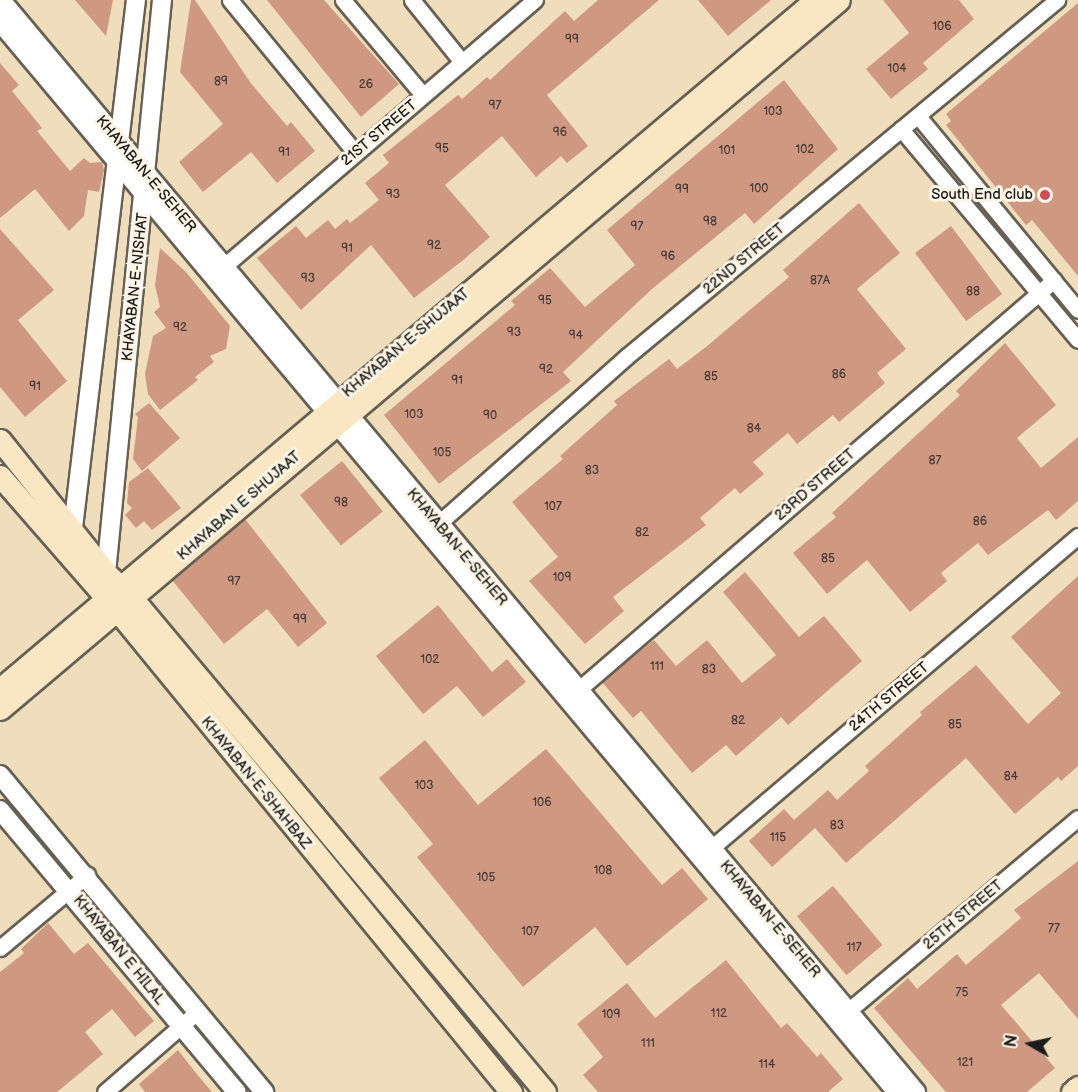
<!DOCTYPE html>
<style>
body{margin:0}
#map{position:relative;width:1078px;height:1092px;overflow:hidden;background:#efddbb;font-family:"Balsamiq Sans",sans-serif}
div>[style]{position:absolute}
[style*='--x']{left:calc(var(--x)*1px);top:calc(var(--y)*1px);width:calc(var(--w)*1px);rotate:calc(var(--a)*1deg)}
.building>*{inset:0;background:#cf9981;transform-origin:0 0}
.roads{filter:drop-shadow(2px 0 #666054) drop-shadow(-2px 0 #666054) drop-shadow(0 2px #666054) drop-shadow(0 -2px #666054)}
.minor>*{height:15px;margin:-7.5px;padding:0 7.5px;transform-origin:7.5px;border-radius:7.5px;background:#fff}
.tertiary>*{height:18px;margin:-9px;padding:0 9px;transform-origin:9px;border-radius:9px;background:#fff}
.secondary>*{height:21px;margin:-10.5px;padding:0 10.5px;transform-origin:10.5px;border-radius:10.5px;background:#f9e7c3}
.dots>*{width:16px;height:16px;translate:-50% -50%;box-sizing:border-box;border:3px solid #fcf5e5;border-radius:50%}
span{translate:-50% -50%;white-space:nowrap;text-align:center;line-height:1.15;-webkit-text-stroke:6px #fcf5e5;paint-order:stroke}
.number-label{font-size:12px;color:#493b35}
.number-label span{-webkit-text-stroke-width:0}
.street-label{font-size:15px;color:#1c1c1c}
.poi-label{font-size:15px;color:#1c1c1c}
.right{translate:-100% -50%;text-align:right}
.north{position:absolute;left:1000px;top:1014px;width:60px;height:60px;-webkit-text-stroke:4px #fcf5e5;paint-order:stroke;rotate:279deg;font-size:16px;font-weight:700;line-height:24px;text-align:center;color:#1c1c1c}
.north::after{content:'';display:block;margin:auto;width:21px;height:27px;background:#1c1c1c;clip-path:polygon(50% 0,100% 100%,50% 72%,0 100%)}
</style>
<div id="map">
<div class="building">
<i style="clip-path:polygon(75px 0,113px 0,106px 36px)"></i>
<i style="clip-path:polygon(191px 0,195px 0,250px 82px,287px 126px,291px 122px,315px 151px,277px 183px,251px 152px,203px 192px,179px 162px,223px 124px,180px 72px)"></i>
<i style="clip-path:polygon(267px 0,324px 0,399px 84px,361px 117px)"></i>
<i style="clip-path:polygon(598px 0,659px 0,547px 95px,588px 146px,567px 163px,561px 156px,536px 177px,502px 136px,445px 185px,490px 237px,462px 261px,414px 298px,371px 245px,301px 310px,257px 258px,296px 226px,306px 238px,328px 220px,335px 229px,347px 219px,350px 223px,379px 200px,365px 183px,389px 163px,383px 155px,458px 95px,462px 99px,487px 77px,490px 80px,565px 11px,574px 21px)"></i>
<i style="clip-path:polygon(698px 0,771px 0,728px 36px)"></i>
<i style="clip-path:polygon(883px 0,959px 0,974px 19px,923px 63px,928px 69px,891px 99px,866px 69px,909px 33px)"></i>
<i style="clip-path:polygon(1078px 3px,1078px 276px,1032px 220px,1026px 225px,946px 125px,951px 121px,946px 114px)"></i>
<i style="clip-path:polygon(0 63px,19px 85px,12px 91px,42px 128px,37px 131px,70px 171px,84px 158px,90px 163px,102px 162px,104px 170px,99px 192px,88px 190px,84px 216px,69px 231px,35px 189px,0 218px)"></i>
<i style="clip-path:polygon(784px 80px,838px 149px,754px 224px,745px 213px,652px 289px,563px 372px,571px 381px,439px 484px,384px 415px,515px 305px,511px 301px,550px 268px,585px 307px,635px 265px,607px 230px)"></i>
<i style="clip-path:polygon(859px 203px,900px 253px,857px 289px,906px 349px,877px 373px,885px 383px,839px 422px,833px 415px,797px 444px,788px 433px,753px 462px,764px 474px,740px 494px,735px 488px,700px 518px,706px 525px,613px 597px,624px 611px,585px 644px,529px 581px,558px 557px,512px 502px,563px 459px,560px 456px,617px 405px,614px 401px,669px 359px,677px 369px,706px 347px,789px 277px,783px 270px)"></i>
<i style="left:951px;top:226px;width:85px;height:45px;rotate:53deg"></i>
<i style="clip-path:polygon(0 229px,54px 290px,18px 320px,67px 381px,25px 417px,0 387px)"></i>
<i style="clip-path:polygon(160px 248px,186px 272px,230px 326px,226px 349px,210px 356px,214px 362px,195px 377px,198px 380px,160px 410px,148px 394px,145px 374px,153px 336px,166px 328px,154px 312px,160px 307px,155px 285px)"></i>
<i style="clip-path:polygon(1005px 343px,1056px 405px,1017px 438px,1041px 468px,1078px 437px,1078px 501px,1056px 520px,1048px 510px,988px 555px,978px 543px,941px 573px,947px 581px,910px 612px,867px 560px,827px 594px,793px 553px,836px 517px,832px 513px,960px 395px,956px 391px)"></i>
<i style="clip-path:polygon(149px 403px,180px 438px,142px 471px,133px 459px,138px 417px,135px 414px)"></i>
<i style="left:342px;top:461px;width:65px;height:54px;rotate:51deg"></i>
<i style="clip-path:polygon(148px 468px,181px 508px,152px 530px,144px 521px,136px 528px,125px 515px,132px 508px,127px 503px,129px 482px)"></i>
<i style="clip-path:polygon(245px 519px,327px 623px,298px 647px,267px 609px,224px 644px,172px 580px)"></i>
<i style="clip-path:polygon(745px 572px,799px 637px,824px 616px,862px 661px,788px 725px,781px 717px,736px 756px,726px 745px,692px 773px,641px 711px,633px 718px,602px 682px,654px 640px,676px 666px,707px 640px,742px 683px,776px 655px,723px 592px)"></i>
<i style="clip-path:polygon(1078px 576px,1078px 766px,1061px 781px,1058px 777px,1015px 814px,966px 758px,846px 863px,815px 828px,772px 867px,749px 841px,784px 809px,794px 820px,828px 790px,837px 800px,869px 771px,865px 766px,922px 715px,920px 712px,976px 665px,1028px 724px,1061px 693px,1011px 637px)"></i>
<i style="clip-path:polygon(438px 605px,492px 672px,507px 659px,526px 682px,483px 717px,457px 686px,423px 714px,376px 656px)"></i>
<i style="clip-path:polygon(425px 740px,478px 805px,546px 749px,662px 885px,682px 868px,708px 899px,627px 966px,595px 927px,523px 987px,417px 857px,433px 844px,379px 778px)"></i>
<i style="clip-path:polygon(1078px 861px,1078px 1019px,1039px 973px,1001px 1005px,1055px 1068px,1027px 1092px,946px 1092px,874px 1008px,908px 978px,917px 989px,957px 954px,966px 965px,1021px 918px,1014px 910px)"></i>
<i style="left:833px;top:886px;width:77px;height:47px;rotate:50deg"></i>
<i style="clip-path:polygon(48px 923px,74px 954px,88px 943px,154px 1021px,135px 1037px,112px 1009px,85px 1032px,103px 1054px,57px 1092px,0 1092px,0 972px,24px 953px,21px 949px)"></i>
<i style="clip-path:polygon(726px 960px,781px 1028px,787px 1023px,817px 1057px,821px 1053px,843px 1079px,828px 1092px,598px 1092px,583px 1075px,603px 1057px,577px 1024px,627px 983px,655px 1018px)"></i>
<i style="clip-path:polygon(178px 1050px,196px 1073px,212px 1092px,145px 1092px,139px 1084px)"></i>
</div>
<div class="roads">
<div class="minor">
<i style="--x:230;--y:0;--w:197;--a:50.6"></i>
<i style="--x:343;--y:0;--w:124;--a:49.9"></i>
<i style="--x:412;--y:0;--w:80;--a:51.1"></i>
<i style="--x:918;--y:116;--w:251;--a:50.5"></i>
<i style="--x:901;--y:129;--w:275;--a:50"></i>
<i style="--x:223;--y:267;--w:411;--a:-40.6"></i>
<i style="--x:438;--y:524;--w:251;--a:-41.6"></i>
<i style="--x:626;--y:357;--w:560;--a:-39.64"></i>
<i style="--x:578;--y:690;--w:628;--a:-40.74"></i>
<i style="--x:703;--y:855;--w:492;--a:-40.4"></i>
<i style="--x:0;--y:948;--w:114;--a:-40"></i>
<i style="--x:848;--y:1011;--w:300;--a:-40"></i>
<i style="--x:105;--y:1092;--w:122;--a:-41"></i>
</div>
<div class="tertiary">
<i style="--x:1;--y:0;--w:1425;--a:50.04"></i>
<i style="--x:0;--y:22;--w:1396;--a:50.03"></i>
<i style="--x:73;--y:528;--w:532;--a:-83.2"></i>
<i style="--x:106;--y:573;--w:576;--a:-84.42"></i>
<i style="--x:0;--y:775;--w:413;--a:50.2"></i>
<i style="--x:0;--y:810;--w:368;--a:50"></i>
</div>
<div class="secondary">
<i style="--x:0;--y:440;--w:170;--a:51.4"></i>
<i style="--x:106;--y:573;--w:36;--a:44"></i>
<i style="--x:132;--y:598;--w:644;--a:50.1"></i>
<i style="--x:0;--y:476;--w:178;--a:48.9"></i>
<i style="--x:117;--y:610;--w:623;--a:50.74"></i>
<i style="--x:0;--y:689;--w:1067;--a:-40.21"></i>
<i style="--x:0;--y:709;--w:1098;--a:-40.2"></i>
<i style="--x:1072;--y:1092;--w:8;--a:-40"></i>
</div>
</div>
<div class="dots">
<i style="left:1045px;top:195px;background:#d1495b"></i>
</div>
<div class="number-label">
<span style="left:942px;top:27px">106</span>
<span style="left:572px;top:40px">99</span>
<span style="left:897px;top:69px">104</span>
<span style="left:221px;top:82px">89</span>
<span style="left:366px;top:85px">26</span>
<span style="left:495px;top:106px">97</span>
<span style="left:773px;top:112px">103</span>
<span style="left:560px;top:133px">96</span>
<span style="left:442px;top:149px">95</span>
<span style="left:805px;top:150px">102</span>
<span style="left:727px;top:151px">101</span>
<span style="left:284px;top:153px">91</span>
<span style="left:759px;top:189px">100</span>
<span style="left:682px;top:190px">99</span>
<span style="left:393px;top:195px">93</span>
<span style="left:710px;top:222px">98</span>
<span style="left:637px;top:227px">97</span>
<span style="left:434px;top:246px">92</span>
<span style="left:347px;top:249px">91</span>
<span style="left:668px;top:257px">96</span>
<span style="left:308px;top:279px">93</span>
<span style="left:820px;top:281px">87A</span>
<span style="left:973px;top:292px">88</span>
<span style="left:545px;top:301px">95</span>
<span style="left:180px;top:328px">92</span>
<span style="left:514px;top:333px">93</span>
<span style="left:576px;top:336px">94</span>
<span style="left:546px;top:370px">92</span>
<span style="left:839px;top:375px">86</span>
<span style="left:711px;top:377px">85</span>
<span style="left:457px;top:381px">91</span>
<span style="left:35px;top:387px">91</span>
<span style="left:414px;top:415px">103</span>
<span style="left:490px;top:416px">90</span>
<span style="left:754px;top:429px">84</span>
<span style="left:442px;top:453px">105</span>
<span style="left:935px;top:461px">87</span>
<span style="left:592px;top:471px">83</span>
<span style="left:341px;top:503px">98</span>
<span style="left:553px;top:507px">107</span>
<span style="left:980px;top:522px">86</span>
<span style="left:642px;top:533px">82</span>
<span style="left:828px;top:559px">85</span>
<span style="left:562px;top:578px">109</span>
<span style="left:234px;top:582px">97</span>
<span style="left:300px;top:620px">99</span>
<span style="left:430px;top:660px">102</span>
<span style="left:657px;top:667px">111</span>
<span style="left:709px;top:670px">83</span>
<span style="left:738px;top:721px">82</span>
<span style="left:955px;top:725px">85</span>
<span style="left:1011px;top:777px">84</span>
<span style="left:424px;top:786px">103</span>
<span style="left:542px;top:803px">106</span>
<span style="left:837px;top:826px">83</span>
<span style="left:778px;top:838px">115</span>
<span style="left:603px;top:871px">108</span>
<span style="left:486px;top:878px">105</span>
<span style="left:1054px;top:929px">77</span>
<span style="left:530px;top:932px">107</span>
<span style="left:854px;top:948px">117</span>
<span style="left:962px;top:993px">75</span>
<span style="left:719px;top:1014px">112</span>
<span style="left:611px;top:1015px">109</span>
<span style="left:648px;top:1044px">111</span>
<span style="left:965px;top:1063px">121</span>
<span style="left:767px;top:1065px">114</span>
</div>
<div class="street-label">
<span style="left:379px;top:133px;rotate:-40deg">21ST STREET</span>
<span style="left:146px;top:174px;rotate:50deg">KHAYABAN-E-SEHER</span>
<span style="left:744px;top:259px;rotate:-40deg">22ND STREET</span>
<span style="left:135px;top:287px;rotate:-84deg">KHAYABAN-E-NISHAT</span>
<span style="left:406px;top:343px;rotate:-40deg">KHAYABAN-E-SHUJAAT</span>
<span style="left:815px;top:485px;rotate:-41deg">23RD STREET</span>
<span style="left:239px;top:506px;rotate:-41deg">KHAYABAN E SHUJAAT</span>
<span style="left:457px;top:547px;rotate:50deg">KHAYABAN-E-SEHER</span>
<span style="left:889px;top:697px;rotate:-40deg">24TH STREET</span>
<span style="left:256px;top:783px;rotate:51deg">KHAYABAN-E-SHAHBAZ</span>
<span style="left:963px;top:915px;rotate:-40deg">25TH STREET</span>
<span style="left:770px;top:919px;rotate:50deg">KHAYABAN-E-SEHER</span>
<span style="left:119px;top:950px;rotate:51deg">KHAYABAN E HILAL</span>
</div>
<div class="poi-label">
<span class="right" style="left:1033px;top:195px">South End club</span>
</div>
<div class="north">N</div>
</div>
